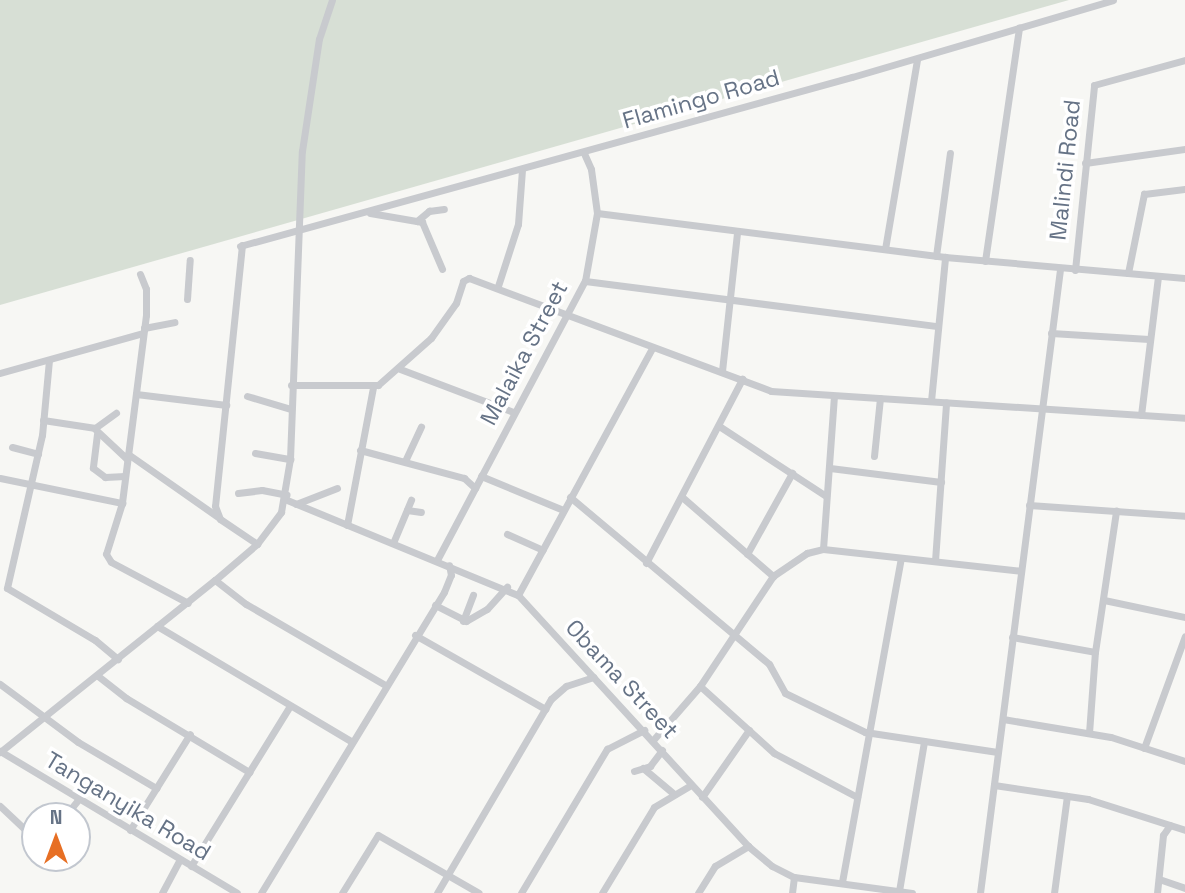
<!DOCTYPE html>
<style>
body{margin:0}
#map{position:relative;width:1185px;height:893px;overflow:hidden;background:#f7f7f4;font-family:"Space Grotesk",sans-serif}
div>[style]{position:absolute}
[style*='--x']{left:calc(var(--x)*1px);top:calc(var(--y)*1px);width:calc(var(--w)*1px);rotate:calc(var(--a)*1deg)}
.green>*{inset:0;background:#d7dfd5}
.minor>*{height:7px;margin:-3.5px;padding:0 3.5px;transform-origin:3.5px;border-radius:3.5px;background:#c8cace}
span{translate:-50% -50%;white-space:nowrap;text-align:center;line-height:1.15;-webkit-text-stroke:7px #fff;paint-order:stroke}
.street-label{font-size:23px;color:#667386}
.north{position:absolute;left:21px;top:802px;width:70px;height:70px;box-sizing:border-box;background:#fff;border:2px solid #c2c7cf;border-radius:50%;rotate:0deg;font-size:19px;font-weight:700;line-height:28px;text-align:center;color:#667386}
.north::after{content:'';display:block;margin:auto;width:24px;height:32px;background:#e76f24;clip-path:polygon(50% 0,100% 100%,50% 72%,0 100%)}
</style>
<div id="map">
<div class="green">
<i style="clip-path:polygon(0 0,1069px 0,0 305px)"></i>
</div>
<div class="minor">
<i style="--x:1085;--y:163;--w:101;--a:-8"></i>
<i style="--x:370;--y:213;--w:53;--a:9.8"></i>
<i style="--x:422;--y:222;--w:51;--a:66.9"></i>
<i style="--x:597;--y:213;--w:351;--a:7.2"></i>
<i style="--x:945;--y:257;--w:241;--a:5"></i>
<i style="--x:417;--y:221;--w:16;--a:-40"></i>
<i style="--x:429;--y:211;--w:15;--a:-8"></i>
<i style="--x:242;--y:245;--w:262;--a:95.9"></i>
<i style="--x:215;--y:506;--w:14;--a:69"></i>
<i style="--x:220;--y:519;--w:45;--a:34"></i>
<i style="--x:240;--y:246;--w:635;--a:-15.44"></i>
<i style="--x:852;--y:77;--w:272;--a:-16.4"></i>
<i style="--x:885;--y:249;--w:193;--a:-80.4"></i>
<i style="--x:936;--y:256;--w:104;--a:-82.3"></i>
<i style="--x:985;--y:261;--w:236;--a:-81.7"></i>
<i style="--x:1075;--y:270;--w:186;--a:-84.1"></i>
<i style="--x:1094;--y:85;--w:94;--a:-15.4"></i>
<i style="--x:1128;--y:273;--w:81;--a:-78.6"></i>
<i style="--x:1144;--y:194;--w:41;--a:-7"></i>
<i style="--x:140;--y:274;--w:16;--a:68"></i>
<i style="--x:146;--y:289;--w:26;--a:90"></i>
<i style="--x:146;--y:315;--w:190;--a:97.3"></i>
<i style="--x:122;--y:503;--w:53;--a:107.4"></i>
<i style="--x:106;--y:554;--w:9;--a:58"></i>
<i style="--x:111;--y:562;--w:87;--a:28"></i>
<i style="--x:585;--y:281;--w:355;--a:7.3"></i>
<i style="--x:498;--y:286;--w:65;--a:-72.1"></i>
<i style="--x:518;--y:224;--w:55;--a:-85.8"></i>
<i style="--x:187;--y:299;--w:39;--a:-86"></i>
<i style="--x:144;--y:328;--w:31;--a:-11"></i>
<i style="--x:1051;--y:333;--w:98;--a:3.5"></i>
<i style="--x:49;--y:360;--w:75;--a:95.3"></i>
<i style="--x:42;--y:435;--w:157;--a:102.9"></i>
<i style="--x:7;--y:588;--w:102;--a:30.6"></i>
<i style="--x:95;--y:640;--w:30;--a:40"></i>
<i style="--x:400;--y:369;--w:121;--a:20.8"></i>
<i style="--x:722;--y:371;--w:140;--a:-83.8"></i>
<i style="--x:0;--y:373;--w:148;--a:-15.6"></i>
<i style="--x:291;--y:385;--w:87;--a:0"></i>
<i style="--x:378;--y:385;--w:71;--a:-41.6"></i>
<i style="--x:431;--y:338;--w:43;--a:-54.5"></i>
<i style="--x:456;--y:303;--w:23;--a:-72"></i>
<i style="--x:463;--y:281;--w:7;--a:-27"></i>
<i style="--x:469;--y:278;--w:322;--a:20.5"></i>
<i style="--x:771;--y:391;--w:415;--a:3.7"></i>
<i style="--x:136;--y:394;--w:91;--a:7"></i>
<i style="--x:247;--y:396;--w:46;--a:16.5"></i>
<i style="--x:931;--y:401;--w:145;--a:-84.4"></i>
<i style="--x:1141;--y:415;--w:140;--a:-83"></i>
<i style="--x:43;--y:420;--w:53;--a:8.7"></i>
<i style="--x:95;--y:428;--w:26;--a:-36"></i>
<i style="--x:719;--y:426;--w:128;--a:33.2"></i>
<i style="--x:95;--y:429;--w:44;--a:43.2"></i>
<i style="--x:97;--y:434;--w:34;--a:97"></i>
<i style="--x:93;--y:468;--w:15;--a:37"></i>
<i style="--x:105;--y:477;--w:20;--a:-3"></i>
<i style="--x:12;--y:447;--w:27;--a:15"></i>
<i style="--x:360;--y:450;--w:108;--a:15.1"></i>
<i style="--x:464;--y:478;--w:15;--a:42"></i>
<i style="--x:255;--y:453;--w:36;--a:10"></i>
<i style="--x:128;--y:454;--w:110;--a:35"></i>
<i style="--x:874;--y:456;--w:58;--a:-84.1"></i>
<i style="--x:405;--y:461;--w:38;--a:-65"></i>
<i style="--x:830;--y:468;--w:112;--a:7.2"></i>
<i style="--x:481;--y:476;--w:89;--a:22.5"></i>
<i style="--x:0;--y:478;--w:125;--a:11.6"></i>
<i style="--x:238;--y:493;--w:24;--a:-7"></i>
<i style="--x:262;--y:490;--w:25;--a:11"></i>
<i style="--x:570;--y:497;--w:260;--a:40"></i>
<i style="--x:769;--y:664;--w:33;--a:61"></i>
<i style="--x:785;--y:693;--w:89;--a:26"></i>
<i style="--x:865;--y:732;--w:134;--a:8.6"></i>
<i style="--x:682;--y:497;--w:121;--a:41"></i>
<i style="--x:287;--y:500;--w:250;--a:22.4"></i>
<i style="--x:518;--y:595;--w:340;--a:47.5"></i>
<i style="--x:748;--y:846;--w:31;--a:40"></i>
<i style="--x:772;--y:866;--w:25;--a:27"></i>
<i style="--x:794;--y:877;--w:119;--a:7.7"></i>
<i style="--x:296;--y:504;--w:44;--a:-21.3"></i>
<i style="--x:1029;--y:505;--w:156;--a:4"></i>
<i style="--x:407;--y:510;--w:14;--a:8"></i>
<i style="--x:347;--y:525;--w:140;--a:-79.3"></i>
<i style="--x:507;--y:534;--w:39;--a:24"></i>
<i style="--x:393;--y:543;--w:47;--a:-67.3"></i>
<i style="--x:823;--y:549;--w:152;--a:-85.9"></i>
<i style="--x:747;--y:554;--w:93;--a:-60.9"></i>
<i style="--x:437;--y:560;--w:316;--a:-62.1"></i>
<i style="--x:585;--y:281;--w:69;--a:-80"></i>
<i style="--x:597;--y:213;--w:44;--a:-97.8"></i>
<i style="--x:591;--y:169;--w:17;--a:-114"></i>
<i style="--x:935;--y:561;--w:159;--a:-86"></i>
<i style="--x:646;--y:563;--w:208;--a:-62.4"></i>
<i style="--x:215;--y:580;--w:39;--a:38"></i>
<i style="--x:246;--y:604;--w:161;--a:30.2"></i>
<i style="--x:518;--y:595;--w:281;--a:-61.5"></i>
<i style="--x:1104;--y:600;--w:83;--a:11.9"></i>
<i style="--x:435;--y:605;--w:35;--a:27"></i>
<i style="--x:466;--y:621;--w:24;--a:-30"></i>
<i style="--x:487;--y:609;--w:30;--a:-48"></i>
<i style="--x:463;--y:621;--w:28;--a:-69"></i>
<i style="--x:157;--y:626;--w:226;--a:30.7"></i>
<i style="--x:415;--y:635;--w:150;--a:29.6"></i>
<i style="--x:1012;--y:637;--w:84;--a:10.2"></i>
<i style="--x:98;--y:676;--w:36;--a:38"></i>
<i style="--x:126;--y:698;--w:144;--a:31"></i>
<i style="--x:0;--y:684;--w:97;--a:36.6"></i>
<i style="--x:78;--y:742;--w:91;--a:30.5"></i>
<i style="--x:700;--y:686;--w:100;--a:42.2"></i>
<i style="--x:774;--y:753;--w:94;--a:27.9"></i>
<i style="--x:1003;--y:719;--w:109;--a:9.5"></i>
<i style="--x:1111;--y:737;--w:78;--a:18"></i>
<i style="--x:1089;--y:733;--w:81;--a:-85.8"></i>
<i style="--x:1095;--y:652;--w:143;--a:-81.5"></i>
<i style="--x:654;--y:739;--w:70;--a:-49"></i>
<i style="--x:700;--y:686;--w:132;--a:-56.4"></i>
<i style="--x:773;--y:576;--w:41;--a:-34.1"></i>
<i style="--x:807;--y:553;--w:16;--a:-14"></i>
<i style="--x:823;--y:549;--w:199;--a:6.3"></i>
<i style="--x:1144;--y:748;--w:119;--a:-69.9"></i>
<i style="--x:0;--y:751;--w:276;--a:30.9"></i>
<i style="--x:0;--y:752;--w:275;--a:-38.7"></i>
<i style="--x:215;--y:580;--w:55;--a:-40.6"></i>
<i style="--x:257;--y:544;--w:40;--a:-53"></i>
<i style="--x:281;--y:512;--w:54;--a:-80.4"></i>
<i style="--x:290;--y:459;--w:308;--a:-87.8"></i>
<i style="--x:302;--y:151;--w:113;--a:-81.4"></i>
<i style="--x:319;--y:39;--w:41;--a:-71.6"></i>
<i style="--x:643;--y:768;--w:40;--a:40"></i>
<i style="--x:634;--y:771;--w:17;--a:-17"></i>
<i style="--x:650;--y:766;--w:20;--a:-53"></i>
<i style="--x:994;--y:785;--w:95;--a:8.5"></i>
<i style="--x:1088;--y:799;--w:102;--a:17.7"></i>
<i style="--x:702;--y:797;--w:82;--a:-55"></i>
<i style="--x:0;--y:806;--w:48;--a:43.3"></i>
<i style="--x:65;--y:816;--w:22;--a:-51"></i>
<i style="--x:130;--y:830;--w:113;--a:-58"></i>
<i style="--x:191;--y:866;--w:188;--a:-58.3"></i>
<i style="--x:1159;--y:879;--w:28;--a:19"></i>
<i style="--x:842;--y:882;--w:329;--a:-79.7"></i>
<i style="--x:899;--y:891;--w:152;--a:-80.5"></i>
<i style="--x:162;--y:893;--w:38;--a:-62"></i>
<i style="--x:261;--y:893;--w:352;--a:-58.7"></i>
<i style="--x:444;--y:592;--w:18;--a:-68"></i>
<i style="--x:451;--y:575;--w:10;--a:-101"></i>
<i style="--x:342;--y:893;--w:68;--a:-58.2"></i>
<i style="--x:378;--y:835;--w:116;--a:29.9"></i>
<i style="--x:437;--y:893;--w:225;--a:-59.6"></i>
<i style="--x:551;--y:699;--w:20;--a:-41"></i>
<i style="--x:566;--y:686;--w:29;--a:-18"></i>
<i style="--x:521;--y:893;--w:168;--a:-59.2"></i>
<i style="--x:607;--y:749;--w:42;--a:-27.2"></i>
<i style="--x:602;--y:893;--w:100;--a:-58.8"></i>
<i style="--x:654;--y:807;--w:43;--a:-30.7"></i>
<i style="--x:698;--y:893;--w:32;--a:-58"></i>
<i style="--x:715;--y:866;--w:39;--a:-31"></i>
<i style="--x:792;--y:893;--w:16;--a:-83"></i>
<i style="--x:980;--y:893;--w:629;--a:-82.69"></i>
<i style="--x:1054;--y:893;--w:98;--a:-82.4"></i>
<i style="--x:1157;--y:893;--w:58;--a:-84.1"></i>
<i style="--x:1163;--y:835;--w:12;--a:-55"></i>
</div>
<div class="street-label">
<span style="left:701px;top:99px;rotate:-16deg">Flamingo Road</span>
<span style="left:1065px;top:170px;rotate:-84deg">Malindi Road</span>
<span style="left:524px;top:353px;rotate:-62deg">Malaika Street</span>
<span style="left:622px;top:679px;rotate:47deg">Obama Street</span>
<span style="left:128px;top:806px;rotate:31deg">Tanganyika Road</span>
</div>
<div class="north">N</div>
</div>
